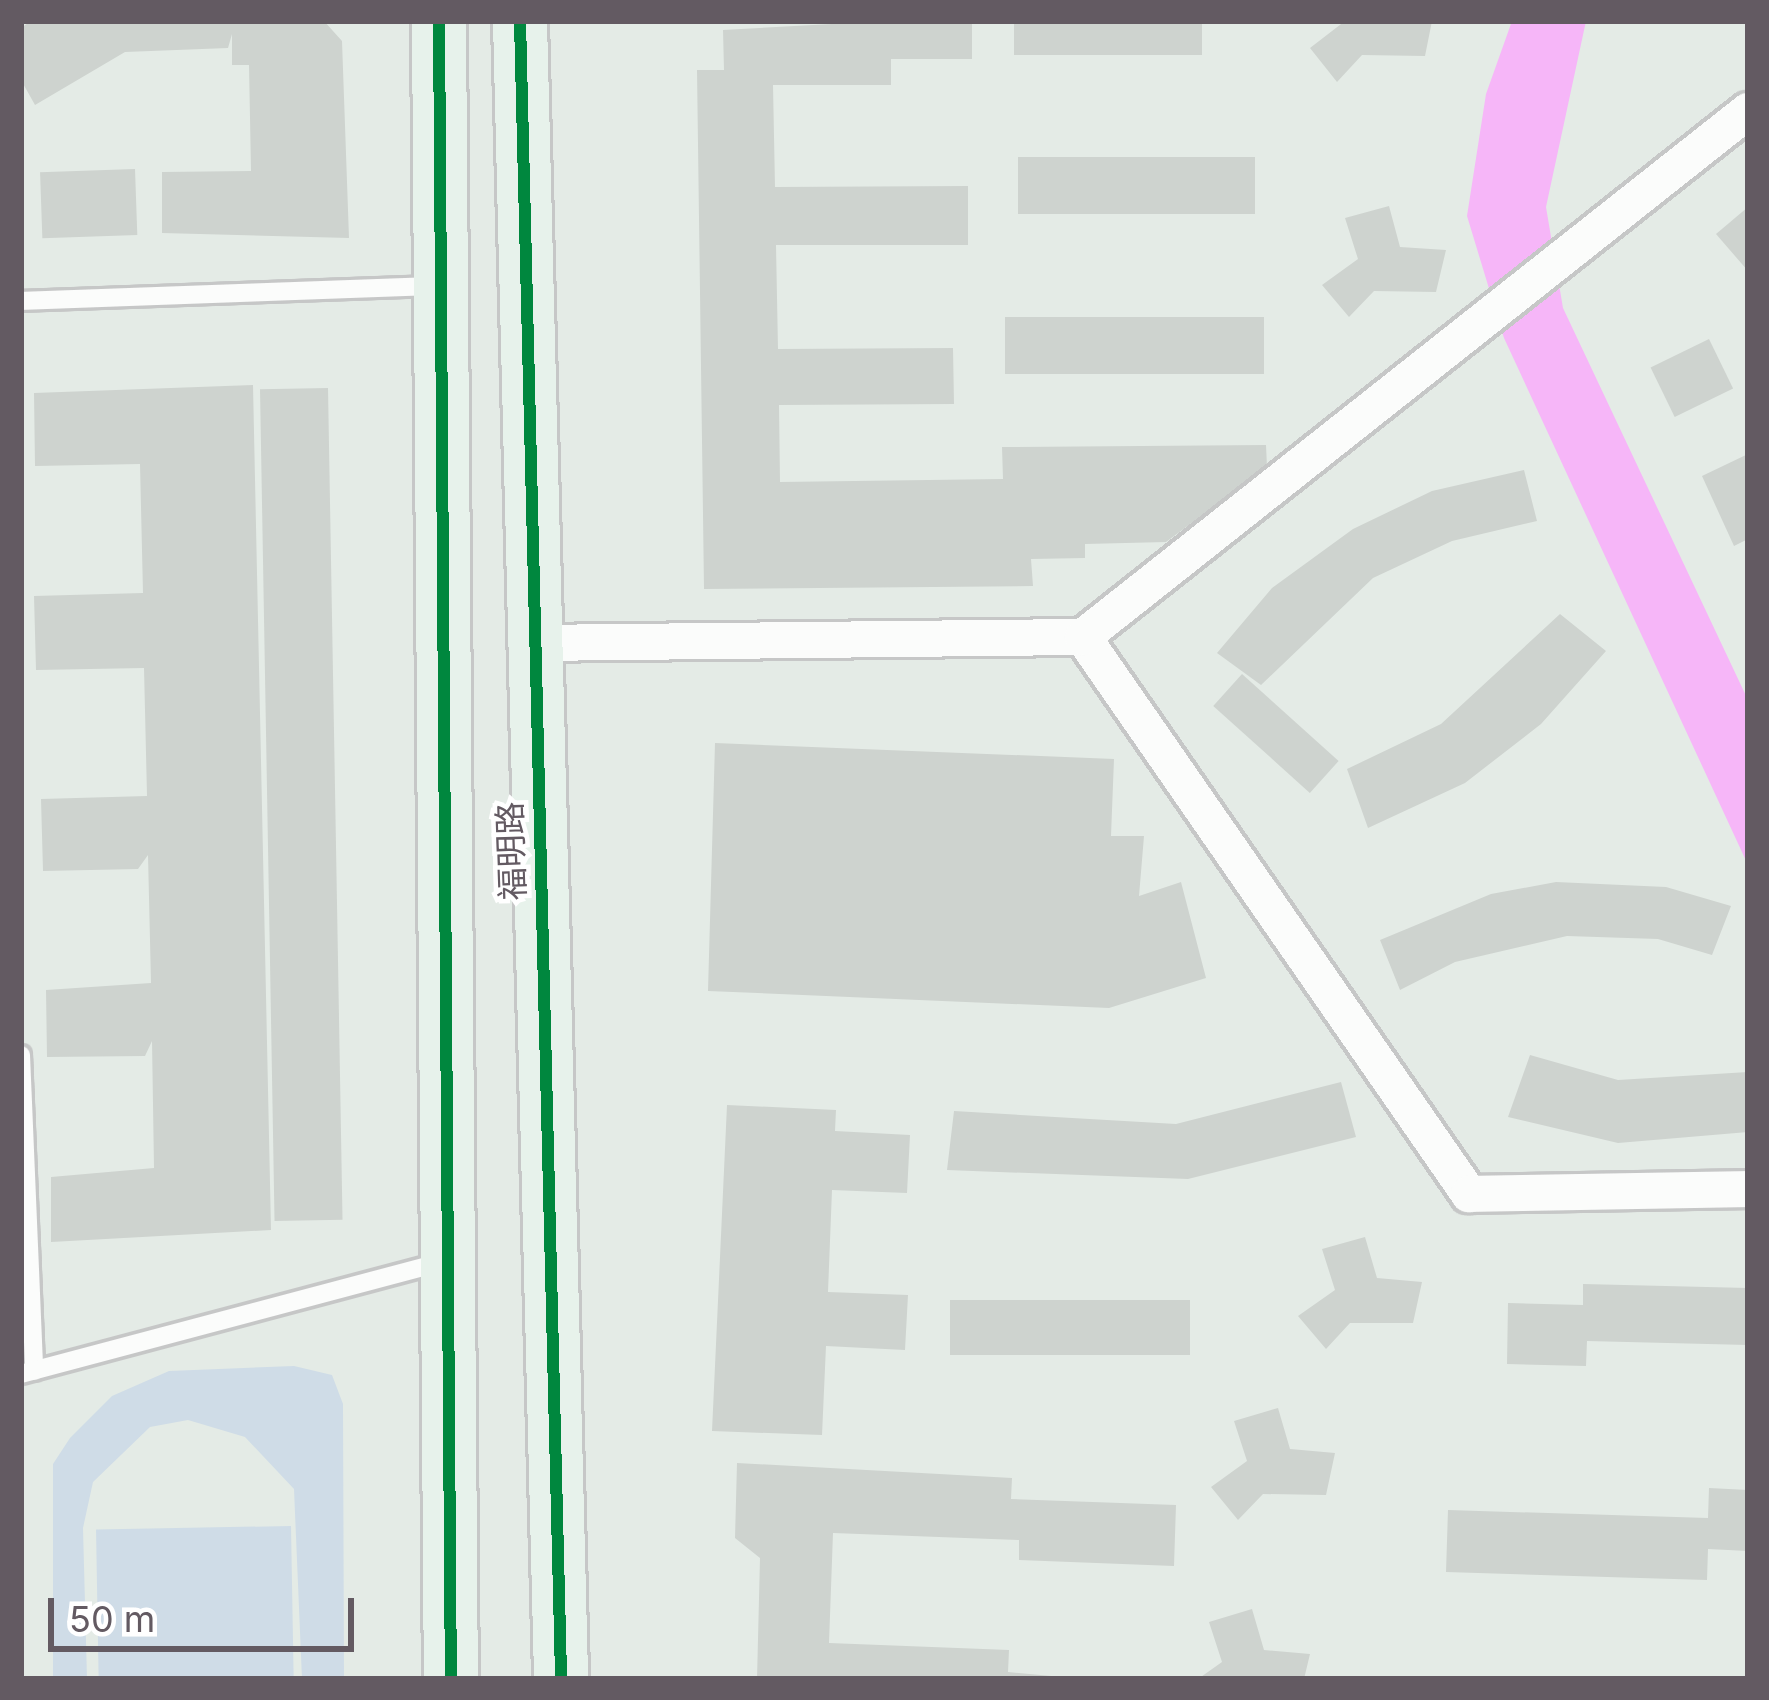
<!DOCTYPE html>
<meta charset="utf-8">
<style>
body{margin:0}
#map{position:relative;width:1769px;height:1700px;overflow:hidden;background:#e4ebe6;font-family:Inter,"Noto Sans SC",sans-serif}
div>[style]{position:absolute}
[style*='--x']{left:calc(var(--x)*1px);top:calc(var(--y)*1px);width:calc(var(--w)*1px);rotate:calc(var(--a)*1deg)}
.green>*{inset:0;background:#cfdce7;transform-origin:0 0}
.water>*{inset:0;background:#f6b6f8}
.building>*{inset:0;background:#ced3cf;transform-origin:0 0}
.roads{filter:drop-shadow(3px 0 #c6c7c7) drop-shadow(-3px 0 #c6c7c7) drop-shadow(0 3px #c6c7c7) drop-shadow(0 -3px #c6c7c7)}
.lane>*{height:18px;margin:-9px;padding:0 9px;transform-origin:9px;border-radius:9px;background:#fbfcfb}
.street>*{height:36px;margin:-18px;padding:0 18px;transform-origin:18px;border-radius:18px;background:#fbfcfb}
.primary>*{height:54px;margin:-27px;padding:0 27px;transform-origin:27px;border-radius:27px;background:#e7f2eb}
.cycleway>*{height:12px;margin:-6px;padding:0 6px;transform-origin:6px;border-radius:6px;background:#00873e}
span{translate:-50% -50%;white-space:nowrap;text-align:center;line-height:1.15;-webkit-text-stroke:9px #fff;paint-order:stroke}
.street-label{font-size:33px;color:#635a62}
.frame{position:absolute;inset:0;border:24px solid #635a62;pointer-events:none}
.scale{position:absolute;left:48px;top:1598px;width:306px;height:54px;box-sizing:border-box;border:6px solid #635a62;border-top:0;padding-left:15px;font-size:36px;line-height:42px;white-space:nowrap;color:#635a62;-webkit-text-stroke:9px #fff;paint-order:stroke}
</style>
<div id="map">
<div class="green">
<i style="clip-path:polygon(294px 1366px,332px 1375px,343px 1404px,344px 1679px,302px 1679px,294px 1489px,245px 1437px,188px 1420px,150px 1427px,93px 1482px,83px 1528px,87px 1679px,53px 1679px,53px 1464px,70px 1438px,112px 1396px,169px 1371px)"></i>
<i style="left:291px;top:1526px;width:153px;height:195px;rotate:89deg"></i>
</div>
<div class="water">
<i style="clip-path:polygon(1512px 21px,1586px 21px,1546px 207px,1563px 308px,1748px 700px,1748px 865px,1504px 338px,1467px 216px,1486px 94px)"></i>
</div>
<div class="building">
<i style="clip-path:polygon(31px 21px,324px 21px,342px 41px,349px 238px,162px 233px,162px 172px,251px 171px,249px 65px,232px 65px,232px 34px,228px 48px,125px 52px,35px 105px,21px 80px,21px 28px)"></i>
<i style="clip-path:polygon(888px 21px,972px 21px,972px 59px,891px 59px,891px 85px,773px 85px,775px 187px,968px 186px,968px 245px,776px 245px,778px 349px,953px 348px,954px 404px,779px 405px,780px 482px,1003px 479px,1002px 447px,1266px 445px,1267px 467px,1166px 542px,1085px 544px,1085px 558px,1031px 559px,1033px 586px,704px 589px,697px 70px,724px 70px,723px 30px)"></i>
<i style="left:1014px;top:21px;width:188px;height:34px"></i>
<i style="clip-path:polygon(1345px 21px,1432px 21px,1425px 56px,1362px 55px,1337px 82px,1310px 48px)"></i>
<i style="left:1018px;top:157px;width:237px;height:57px"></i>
<i style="left:135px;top:169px;width:66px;height:95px;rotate:88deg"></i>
<i style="clip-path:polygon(1389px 206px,1400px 247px,1446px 250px,1436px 292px,1374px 291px,1349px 317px,1322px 285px,1358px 259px,1345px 218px)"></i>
<i style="clip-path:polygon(1748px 207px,1748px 271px,1716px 234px)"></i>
<i style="left:1005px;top:317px;width:259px;height:57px"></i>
<i style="left:1709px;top:339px;width:55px;height:65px;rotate:64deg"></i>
<i style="clip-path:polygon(253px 385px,271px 1230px,51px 1242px,51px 1177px,154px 1168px,152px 1041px,145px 1056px,47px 1057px,46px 990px,151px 983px,148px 855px,138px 869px,43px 871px,41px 799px,147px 796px,144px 668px,36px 670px,34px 596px,143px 593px,140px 464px,35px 466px,34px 393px)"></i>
<i style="left:328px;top:388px;width:832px;height:68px;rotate:89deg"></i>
<i style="clip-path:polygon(1748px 454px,1748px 539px,1734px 546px,1702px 476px)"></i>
<i style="clip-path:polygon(1524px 470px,1537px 521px,1452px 541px,1373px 578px,1261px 685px,1217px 653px,1272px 588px,1353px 529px,1432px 491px)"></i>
<i style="clip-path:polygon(1560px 614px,1606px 651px,1541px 724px,1465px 783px,1368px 828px,1347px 769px,1441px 724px)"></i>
<i style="left:1242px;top:674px;width:130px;height:43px;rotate:42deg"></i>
<i style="clip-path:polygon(715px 743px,1114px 759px,1111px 836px,1144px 836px,1139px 896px,1181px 882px,1206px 978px,1109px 1008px,708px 991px)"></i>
<i style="clip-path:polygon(1556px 882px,1666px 887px,1731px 906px,1712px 955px,1658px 939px,1567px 936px,1455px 962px,1400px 990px,1380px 940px,1491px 894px)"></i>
<i style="clip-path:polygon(1530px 1055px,1618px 1080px,1748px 1072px,1748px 1132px,1618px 1143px,1508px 1117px)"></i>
<i style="clip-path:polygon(1341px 1082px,1356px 1137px,1188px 1179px,947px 1170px,954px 1111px,1176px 1124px)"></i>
<i style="clip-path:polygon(727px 1105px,836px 1110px,835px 1131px,910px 1135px,907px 1193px,832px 1190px,828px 1292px,908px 1295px,905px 1350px,826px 1346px,822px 1435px,712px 1431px)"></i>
<i style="clip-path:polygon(1365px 1237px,1377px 1278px,1422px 1282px,1413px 1323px,1350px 1323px,1326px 1349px,1298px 1316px,1335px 1290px,1322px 1249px)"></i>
<i style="clip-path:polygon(1583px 1284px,1748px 1288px,1748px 1345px,1587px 1341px,1586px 1366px,1507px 1364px,1508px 1303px,1583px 1305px)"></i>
<i style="left:950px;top:1300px;width:240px;height:55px"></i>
<i style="clip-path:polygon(1278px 1408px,1290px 1449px,1335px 1453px,1326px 1495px,1263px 1494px,1238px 1520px,1211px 1487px,1247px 1461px,1234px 1421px)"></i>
<i style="clip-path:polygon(737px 1463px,1012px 1478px,1011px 1499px,1176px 1505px,1174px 1566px,1019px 1560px,1019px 1540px,833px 1533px,829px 1643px,1009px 1650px,1008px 1672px,1084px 1679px,757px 1679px,760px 1558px,735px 1538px)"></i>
<i style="clip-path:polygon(1709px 1488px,1748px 1490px,1748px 1551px,1708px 1549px,1707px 1580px,1446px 1572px,1448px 1510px,1708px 1518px)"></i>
<i style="clip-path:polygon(1252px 1609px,1264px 1650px,1310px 1654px,1304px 1679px,1198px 1679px,1222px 1662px,1209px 1622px)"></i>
</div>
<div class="roads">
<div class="lane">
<i style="--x:21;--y:301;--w:417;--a:-2.1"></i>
<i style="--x:21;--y:1055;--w:316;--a:87.6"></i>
<i style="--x:21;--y:1374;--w:436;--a:-14.9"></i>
</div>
<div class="street">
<i style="--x:1083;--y:637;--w:678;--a:55.28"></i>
<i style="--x:1469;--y:1194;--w:279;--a:-1"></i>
<i style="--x:533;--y:643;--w:550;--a:-0.63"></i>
<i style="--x:1083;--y:637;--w:848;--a:-38.34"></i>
</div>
<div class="primary">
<i style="--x:439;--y:21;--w:1658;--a:89.59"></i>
<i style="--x:520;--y:21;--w:1659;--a:88.58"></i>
</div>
</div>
<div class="cycleway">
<i style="--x:439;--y:21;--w:1658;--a:89.59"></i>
<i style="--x:520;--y:21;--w:1659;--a:88.58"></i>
</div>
<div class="street-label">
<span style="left:512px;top:851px;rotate:-92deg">福明路</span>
</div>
<div class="frame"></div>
<div class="scale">50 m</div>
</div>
